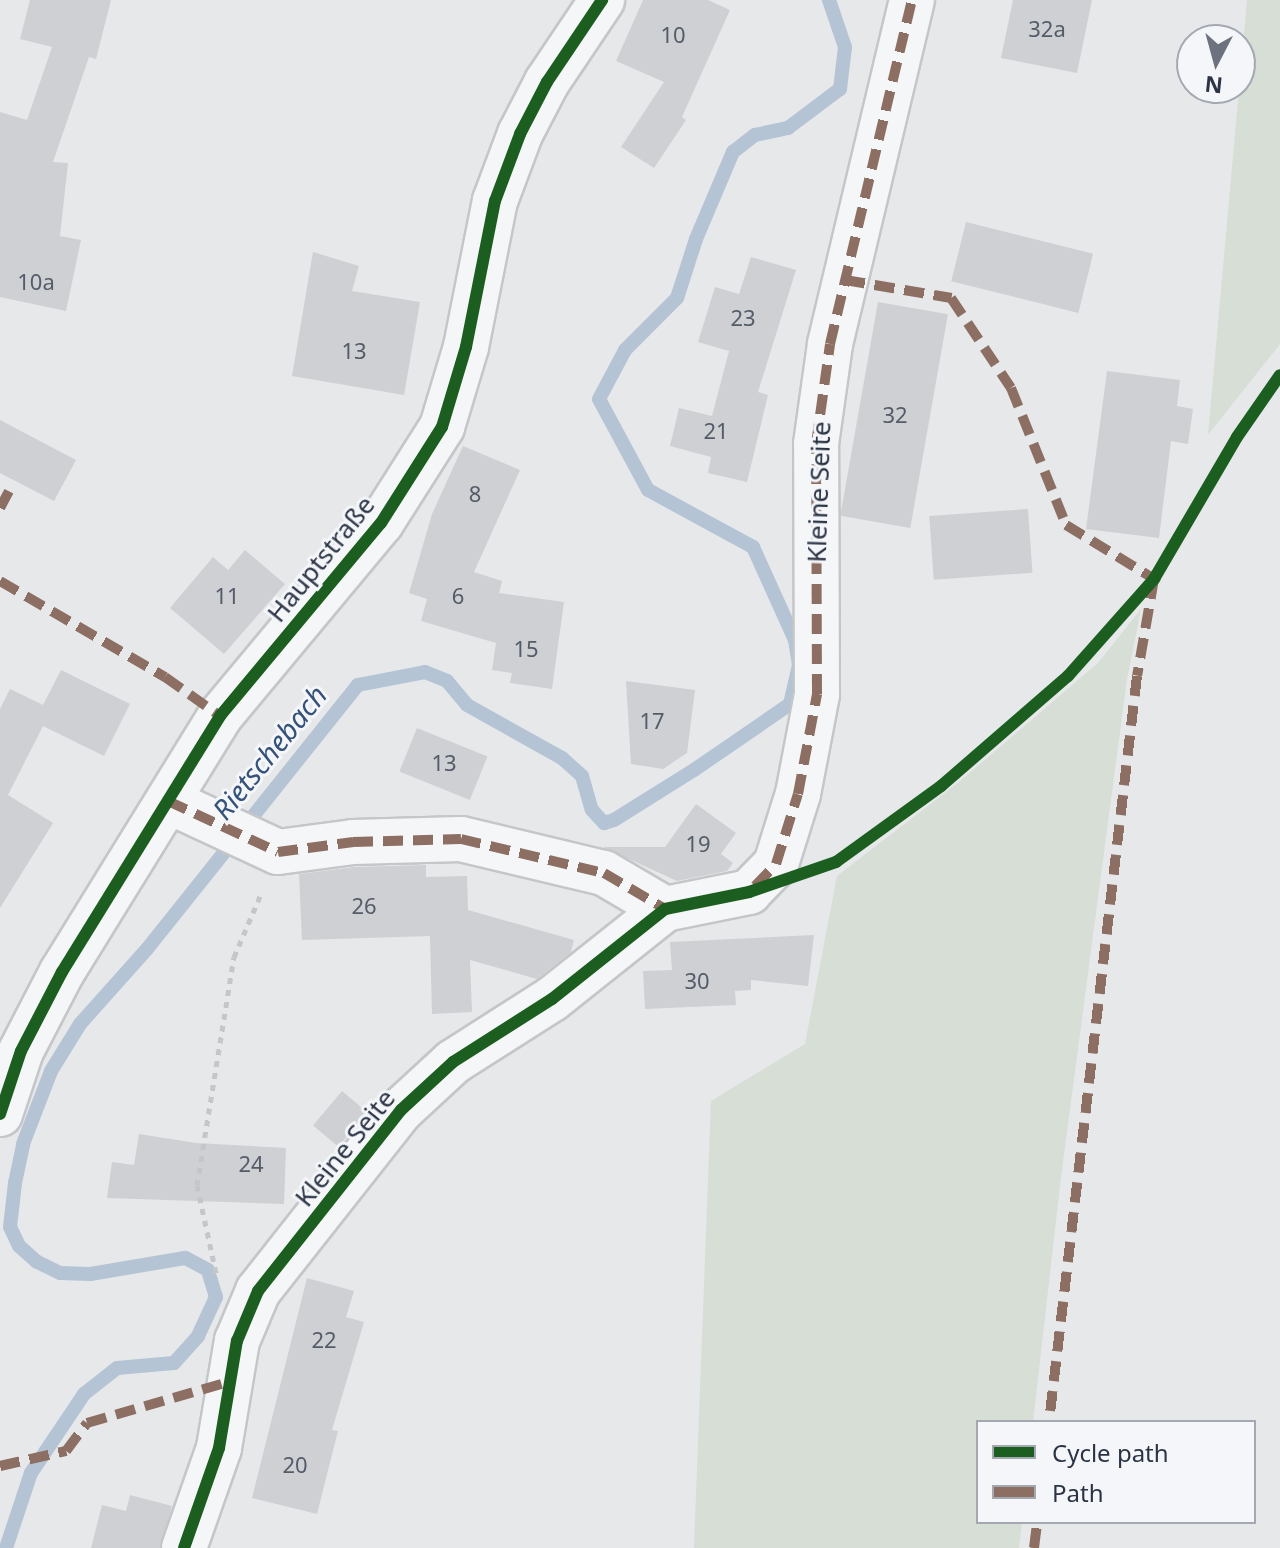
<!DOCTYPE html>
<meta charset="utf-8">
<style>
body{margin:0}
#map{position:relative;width:1280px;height:1548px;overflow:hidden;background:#e6e8ea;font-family:"Noto Sans",sans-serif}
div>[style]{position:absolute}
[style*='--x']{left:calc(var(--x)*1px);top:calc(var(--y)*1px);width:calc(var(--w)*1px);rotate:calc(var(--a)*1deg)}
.green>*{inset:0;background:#d6ded6}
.stream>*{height:14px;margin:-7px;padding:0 7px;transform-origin:7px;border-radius:7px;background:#b4c4d5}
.building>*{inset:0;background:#ced0d3;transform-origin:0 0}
.path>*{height:5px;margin-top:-2.5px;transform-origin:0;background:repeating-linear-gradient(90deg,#c5c6ca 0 6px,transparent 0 12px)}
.roads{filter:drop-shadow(2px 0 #c4c6c8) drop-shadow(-2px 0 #c4c6c8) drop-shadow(0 2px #c4c6c8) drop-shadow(0 -2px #c4c6c8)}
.minor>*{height:44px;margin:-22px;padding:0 22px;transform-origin:22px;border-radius:22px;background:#f5f6f7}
.quiet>*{height:10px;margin-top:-5px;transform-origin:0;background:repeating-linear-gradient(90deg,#8d6e63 0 20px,transparent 0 30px)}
.cycleway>*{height:12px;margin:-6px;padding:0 6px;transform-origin:6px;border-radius:6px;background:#1b5e20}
span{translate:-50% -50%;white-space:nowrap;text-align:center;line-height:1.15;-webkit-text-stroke:6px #f4f6f9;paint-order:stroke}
.number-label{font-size:22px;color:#545c69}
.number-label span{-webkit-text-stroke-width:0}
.street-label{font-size:26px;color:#2b3445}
.water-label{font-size:28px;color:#34527a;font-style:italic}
.legend{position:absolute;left:976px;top:1420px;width:280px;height:104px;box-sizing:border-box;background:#f4f6f9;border:2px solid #a4a8b1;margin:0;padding:10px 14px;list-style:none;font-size:24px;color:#2b3445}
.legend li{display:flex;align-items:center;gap:16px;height:40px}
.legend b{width:40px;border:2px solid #a4a8b1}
.north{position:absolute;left:1176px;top:24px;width:80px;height:80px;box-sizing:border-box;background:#f4f6f9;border:2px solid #a4a8b1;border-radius:50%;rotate:186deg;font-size:22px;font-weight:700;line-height:32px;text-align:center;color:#2b3445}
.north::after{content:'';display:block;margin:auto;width:28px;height:36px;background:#6c737f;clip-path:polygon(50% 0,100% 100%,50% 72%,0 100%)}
</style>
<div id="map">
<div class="green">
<i style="clip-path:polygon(1247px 0,1280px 0,1280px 344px,1208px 435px)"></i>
<i style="clip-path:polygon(1141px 609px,1127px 679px,1061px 1177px,1033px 1422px,978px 1422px,978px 1522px,1022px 1522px,1019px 1548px,694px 1548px,711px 1101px,805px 1044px,837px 876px,959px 782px,1098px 663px)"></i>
</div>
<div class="stream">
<i style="--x:6;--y:1548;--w:79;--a:-71.6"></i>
<i style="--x:31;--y:1473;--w:95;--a:-56.1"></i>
<i style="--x:84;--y:1394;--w:42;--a:-38.2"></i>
<i style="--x:117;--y:1368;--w:57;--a:-5"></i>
<i style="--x:174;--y:1363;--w:36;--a:-48"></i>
<i style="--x:198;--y:1336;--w:43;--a:-65.2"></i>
<i style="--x:216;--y:1297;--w:28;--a:-107"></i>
<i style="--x:208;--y:1270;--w:26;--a:-152"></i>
<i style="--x:185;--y:1258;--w:96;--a:170.4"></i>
<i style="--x:90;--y:1274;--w:30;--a:-178"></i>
<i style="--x:60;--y:1273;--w:25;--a:-154"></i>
<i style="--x:37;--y:1262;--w:24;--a:-138"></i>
<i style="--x:19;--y:1246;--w:21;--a:-115"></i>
<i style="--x:10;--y:1227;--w:44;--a:-83.5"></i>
<i style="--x:15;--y:1183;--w:40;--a:-78"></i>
<i style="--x:23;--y:1144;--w:78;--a:-69"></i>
<i style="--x:51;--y:1071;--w:55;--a:-58.3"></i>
<i style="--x:80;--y:1024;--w:101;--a:-48.2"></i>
<i style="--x:147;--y:949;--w:338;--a:-51.4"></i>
<i style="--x:358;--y:685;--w:68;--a:-11"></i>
<i style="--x:425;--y:672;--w:24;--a:22"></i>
<i style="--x:447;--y:681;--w:31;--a:50"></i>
<i style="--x:467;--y:705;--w:109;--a:29.2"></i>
<i style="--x:562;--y:758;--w:27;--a:42"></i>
<i style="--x:582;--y:776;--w:35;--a:74"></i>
<i style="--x:592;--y:810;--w:18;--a:47"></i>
<i style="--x:604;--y:823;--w:10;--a:-17"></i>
<i style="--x:614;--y:820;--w:94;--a:-32"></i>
<i style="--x:694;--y:770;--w:116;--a:-34.5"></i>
<i style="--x:790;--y:704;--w:40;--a:-77"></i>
<i style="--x:799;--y:665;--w:25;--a:-99"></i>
<i style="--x:795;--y:640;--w:102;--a:-114.3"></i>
<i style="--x:753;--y:547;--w:119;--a:-151.5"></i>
<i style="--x:648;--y:490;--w:103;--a:-118.3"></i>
<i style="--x:599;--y:399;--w:55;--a:-62"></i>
<i style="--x:625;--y:350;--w:74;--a:-45"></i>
<i style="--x:677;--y:298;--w:62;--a:-72.1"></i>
<i style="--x:696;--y:239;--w:95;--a:-67"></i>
<i style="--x:733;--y:152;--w:28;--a:-38"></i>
<i style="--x:755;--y:135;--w:34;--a:-12"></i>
<i style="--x:788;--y:128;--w:65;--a:-36.9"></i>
<i style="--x:840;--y:89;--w:42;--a:-83.2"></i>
<i style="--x:845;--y:47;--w:50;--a:-108.8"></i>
</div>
<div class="building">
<i style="clip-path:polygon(30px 0,111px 0,96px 59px,89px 57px,53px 162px,68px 163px,60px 236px,81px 240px,66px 311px,0 297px,0 112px,27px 120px,52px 47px,20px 39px)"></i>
<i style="clip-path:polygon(643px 0,708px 0,730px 10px,682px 117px,686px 120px,654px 168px,621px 147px,664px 82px,616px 61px)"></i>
<i style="clip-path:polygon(1013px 0,1092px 0,1077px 73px,1001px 58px)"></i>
<i style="left:966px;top:222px;width:131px;height:61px;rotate:14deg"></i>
<i style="clip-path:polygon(313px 252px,359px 266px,352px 291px,420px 302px,404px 395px,292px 376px)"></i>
<i style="clip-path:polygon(751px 257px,796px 270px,758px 392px,768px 395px,747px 482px,708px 473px,711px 457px,670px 446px,679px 408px,712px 416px,729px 351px,698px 342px,715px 287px,739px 294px)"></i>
<i style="left:878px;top:302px;width:71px;height:217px;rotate:10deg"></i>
<i style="clip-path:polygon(1107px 371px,1180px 380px,1177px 406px,1193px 409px,1188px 444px,1171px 441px,1159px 538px,1086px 529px)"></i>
<i style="clip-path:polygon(0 420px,76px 460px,54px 501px,0 473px)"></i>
<i style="clip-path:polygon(463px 446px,520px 470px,474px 572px,502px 581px,499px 593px,564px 602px,552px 689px,510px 683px,512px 673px,492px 670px,496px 643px,421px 621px,427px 599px,409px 593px,432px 514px)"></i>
<i style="left:1028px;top:509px;width:64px;height:99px;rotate:86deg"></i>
<i style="clip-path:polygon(245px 550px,285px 584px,224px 654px,170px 608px,213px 557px,228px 570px)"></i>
<i style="clip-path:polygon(61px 670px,130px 704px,104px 756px,43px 726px,8px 795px,53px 823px,0 908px,0 709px,10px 689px,43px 705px)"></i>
<i style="clip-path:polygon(626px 681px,695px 690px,687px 753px,663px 769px,631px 764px)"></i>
<i style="left:417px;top:728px;width:76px;height:47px;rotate:22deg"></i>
<i style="clip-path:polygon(696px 804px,736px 833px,721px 854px,733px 863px,727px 871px,677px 881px,603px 847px,665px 847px)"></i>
<i style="clip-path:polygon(426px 865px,426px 877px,467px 876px,468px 910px,574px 940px,571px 952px,537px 979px,470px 960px,472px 1012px,432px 1014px,430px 936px,302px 940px,299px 874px,355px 867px)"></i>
<i style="clip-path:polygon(814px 935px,808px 986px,751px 980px,751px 990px,735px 991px,736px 1005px,645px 1009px,643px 971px,672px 970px,670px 942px)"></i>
<i style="left:342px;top:1091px;width:33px;height:45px;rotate:40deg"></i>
<i style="clip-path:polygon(139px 1134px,196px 1143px,286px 1148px,284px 1204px,107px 1198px,112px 1162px,134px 1165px)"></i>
<i style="clip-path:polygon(307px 1278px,354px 1291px,346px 1317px,364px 1322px,332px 1430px,338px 1431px,317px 1514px,252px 1498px)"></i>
<i style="clip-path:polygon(130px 1495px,172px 1506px,160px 1548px,91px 1548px,102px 1505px,126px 1511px)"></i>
</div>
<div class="path">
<i style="--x:216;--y:1273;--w:90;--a:-102.2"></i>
<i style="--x:197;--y:1185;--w:231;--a:-80.8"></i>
<i style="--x:234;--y:957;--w:69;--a:-66.8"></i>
</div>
<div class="roads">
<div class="minor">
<i style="--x:168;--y:801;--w:121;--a:24.9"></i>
<i style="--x:278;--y:852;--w:76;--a:-7.6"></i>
<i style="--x:353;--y:842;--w:108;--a:-1.6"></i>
<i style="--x:461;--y:839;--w:147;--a:13.4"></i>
<i style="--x:604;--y:873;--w:71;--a:30.5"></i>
<i style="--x:0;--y:1114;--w:66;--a:-71.6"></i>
<i style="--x:21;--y:1051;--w:89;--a:-62.6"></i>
<i style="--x:62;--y:972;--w:301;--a:-58.3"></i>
<i style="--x:220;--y:716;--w:251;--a:-50.2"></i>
<i style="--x:381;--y:523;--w:114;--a:-57.6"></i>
<i style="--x:442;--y:427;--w:84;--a:-73.3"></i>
<i style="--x:466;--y:347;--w:149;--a:-78.8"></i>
<i style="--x:495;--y:201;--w:72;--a:-69.5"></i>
<i style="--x:520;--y:134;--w:59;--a:-62.6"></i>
<i style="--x:547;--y:82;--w:99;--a:-56.1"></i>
<i style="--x:184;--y:1548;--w:106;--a:-70.7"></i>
<i style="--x:219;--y:1448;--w:109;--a:-80.5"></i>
<i style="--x:237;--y:1341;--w:54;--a:-67.2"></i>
<i style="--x:258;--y:1291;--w:231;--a:-51.7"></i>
<i style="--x:401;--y:1110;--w:71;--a:-42.7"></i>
<i style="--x:453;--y:1062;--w:117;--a:-32.5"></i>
<i style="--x:552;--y:999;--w:144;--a:-38.5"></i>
<i style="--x:665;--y:909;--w:86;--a:-11.4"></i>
<i style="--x:749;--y:892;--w:39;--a:-46"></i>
<i style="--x:776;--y:864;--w:73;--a:-72.6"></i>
<i style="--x:798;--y:794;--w:102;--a:-79.2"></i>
<i style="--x:817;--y:694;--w:250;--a:-90.2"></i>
<i style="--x:816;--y:444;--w:101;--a:-82"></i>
<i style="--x:830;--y:344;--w:354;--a:-76.6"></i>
</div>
</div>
<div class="quiet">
<i style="--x:845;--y:280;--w:108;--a:9.6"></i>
<i style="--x:951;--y:298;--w:108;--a:56.3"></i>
<i style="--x:1011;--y:388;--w:148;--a:68.1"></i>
<i style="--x:1066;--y:525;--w:103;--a:31.5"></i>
<i style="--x:1154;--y:579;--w:98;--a:99.9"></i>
<i style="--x:1137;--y:676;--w:751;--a:96.73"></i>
<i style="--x:0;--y:508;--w:19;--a:-62"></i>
<i style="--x:0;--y:581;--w:191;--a:30.2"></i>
<i style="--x:165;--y:677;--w:67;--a:35.3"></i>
<i style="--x:168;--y:801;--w:121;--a:24.9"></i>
<i style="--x:278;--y:852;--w:76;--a:-7.6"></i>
<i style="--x:353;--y:842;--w:108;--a:-1.6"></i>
<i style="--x:461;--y:839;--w:147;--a:13.4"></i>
<i style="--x:604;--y:873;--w:71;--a:30.5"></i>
<i style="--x:755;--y:886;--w:30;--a:-46"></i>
<i style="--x:776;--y:864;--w:73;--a:-72.6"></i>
<i style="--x:798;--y:794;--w:102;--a:-79.2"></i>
<i style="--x:817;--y:694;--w:250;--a:-90.2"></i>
<i style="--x:816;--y:444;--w:101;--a:-82"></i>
<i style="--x:830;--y:344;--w:354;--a:-76.6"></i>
<i style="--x:0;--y:1466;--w:68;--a:-12.8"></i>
<i style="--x:66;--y:1451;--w:35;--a:-53"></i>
<i style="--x:87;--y:1423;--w:147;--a:-16.2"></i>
<i style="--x:1034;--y:1548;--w:26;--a:-83"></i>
</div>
<div class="cycleway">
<i style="--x:0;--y:1114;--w:66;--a:-71.6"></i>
<i style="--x:21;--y:1051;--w:89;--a:-62.6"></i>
<i style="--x:62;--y:972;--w:301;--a:-58.3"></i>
<i style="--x:220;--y:716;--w:251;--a:-50.2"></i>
<i style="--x:381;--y:523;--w:114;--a:-57.6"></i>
<i style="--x:442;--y:427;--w:84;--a:-73.3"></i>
<i style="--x:466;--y:347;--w:149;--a:-78.8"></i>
<i style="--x:495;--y:201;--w:72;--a:-69.5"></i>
<i style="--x:520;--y:134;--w:59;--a:-62.6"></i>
<i style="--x:547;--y:82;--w:99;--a:-56.1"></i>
<i style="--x:184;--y:1548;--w:106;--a:-70.7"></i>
<i style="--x:219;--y:1448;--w:109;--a:-80.5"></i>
<i style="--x:237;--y:1341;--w:54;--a:-67.2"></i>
<i style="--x:258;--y:1291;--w:231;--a:-51.7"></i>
<i style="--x:401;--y:1110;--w:71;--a:-42.7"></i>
<i style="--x:453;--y:1062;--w:117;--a:-32.5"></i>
<i style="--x:552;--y:999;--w:144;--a:-38.5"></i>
<i style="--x:665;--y:909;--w:86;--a:-11.4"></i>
<i style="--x:749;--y:892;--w:92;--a:-19"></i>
<i style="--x:836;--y:862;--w:130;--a:-35.9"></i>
<i style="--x:941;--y:786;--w:168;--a:-40.9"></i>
<i style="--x:1068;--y:676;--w:130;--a:-48.4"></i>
<i style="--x:1154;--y:579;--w:164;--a:-59.7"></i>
<i style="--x:1237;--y:437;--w:75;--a:-55.3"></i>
</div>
<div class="number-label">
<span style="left:1047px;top:29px">32a</span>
<span style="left:673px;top:35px">10</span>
<span style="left:36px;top:282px">10a</span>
<span style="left:743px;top:318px">23</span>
<span style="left:354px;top:351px">13</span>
<span style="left:895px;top:415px">32</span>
<span style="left:716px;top:431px">21</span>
<span style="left:475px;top:494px">8</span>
<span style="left:227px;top:596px">11</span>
<span style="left:458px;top:596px">6</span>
<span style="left:526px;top:649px">15</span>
<span style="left:652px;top:721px">17</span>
<span style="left:444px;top:763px">13</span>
<span style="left:698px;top:844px">19</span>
<span style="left:364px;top:906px">26</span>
<span style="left:697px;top:981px">30</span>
<span style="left:251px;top:1164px">24</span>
<span style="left:324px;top:1340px">22</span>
<span style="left:295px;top:1465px">20</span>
</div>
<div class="street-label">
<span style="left:819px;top:492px;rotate:-88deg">Kleine Seite</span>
<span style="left:321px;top:559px;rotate:-51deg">Hauptstraße</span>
<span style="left:345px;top:1148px;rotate:-51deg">Kleine Seite</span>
</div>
<div class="water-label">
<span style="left:269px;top:752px;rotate:-51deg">Rietschebach</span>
</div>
<ul class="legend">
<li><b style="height:10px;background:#1b5e20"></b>Cycle path</li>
<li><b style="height:10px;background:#8d6e63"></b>Path</li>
</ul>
<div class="north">N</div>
</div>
